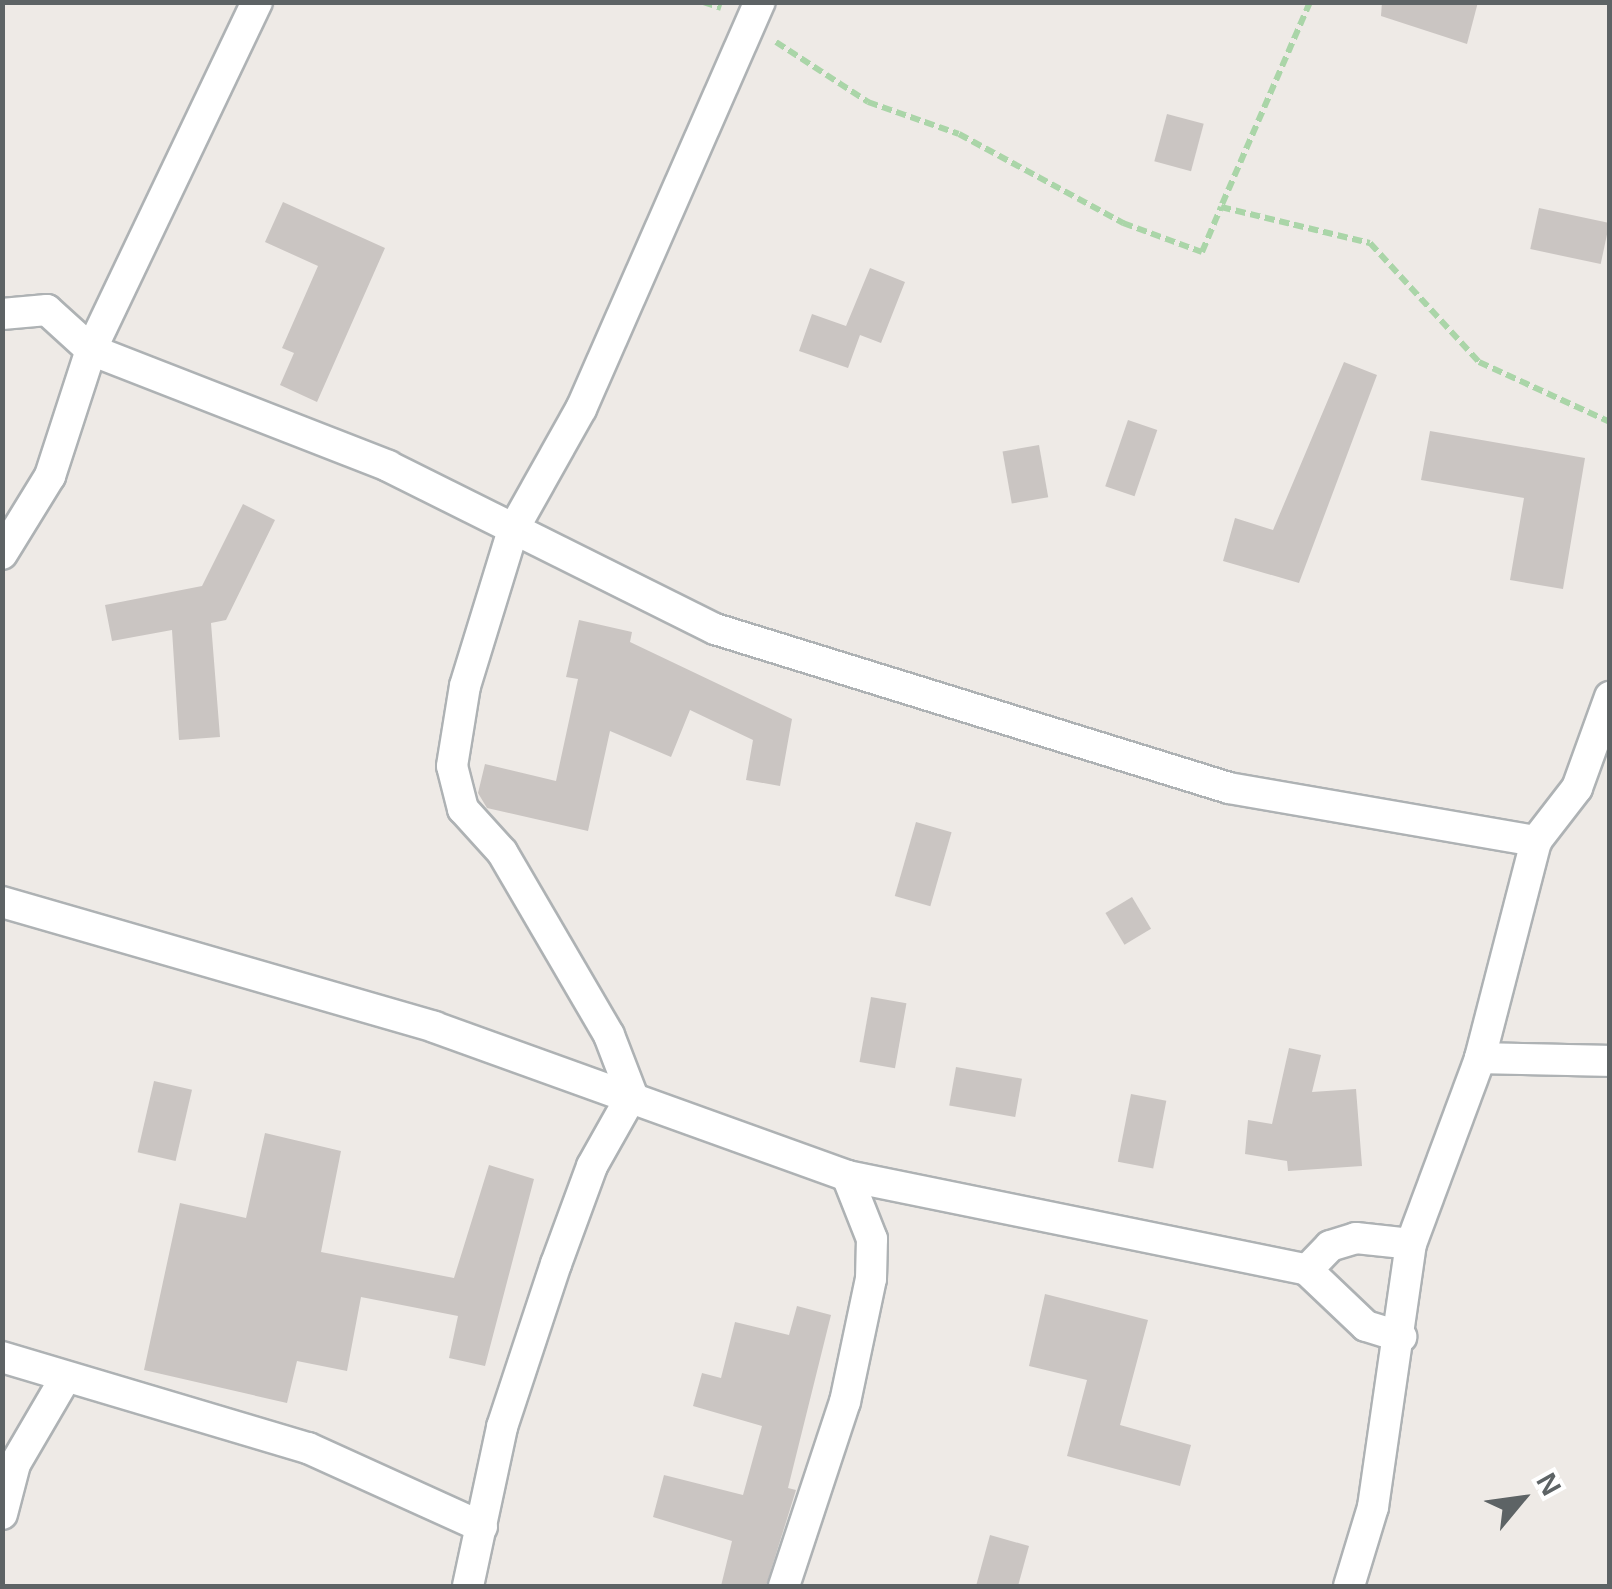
<!DOCTYPE html>
<style>
body{margin:0}
#map{position:relative;width:1612px;height:1589px;overflow:hidden;background:#eeeae6;font-family:Helvetica,sans-serif}
div>[style]{position:absolute}
[style*='--x']{left:calc(var(--x)*1px);top:calc(var(--y)*1px);width:calc(var(--w)*1px);rotate:calc(var(--a)*1deg)}
.building>*{inset:0;background:#cac5c2;transform-origin:0 0}
.path>*{height:6px;margin-top:-3px;transform-origin:0;background:repeating-linear-gradient(90deg,#aad5a8 0 10px,transparent 0 15px)}
.roads{filter:drop-shadow(2px 0 #aeb2b4) drop-shadow(-2px 0 #aeb2b4) drop-shadow(0 2px #aeb2b4) drop-shadow(0 -2px #aeb2b4)}
.minor>*{height:30px;margin:-15px;padding:0 15px;transform-origin:15px;border-radius:15px;background:#fff}
span{translate:-50% -50%;white-space:nowrap;text-align:center;line-height:1.15;-webkit-text-stroke:8px #fff;paint-order:stroke}
.frame{position:absolute;inset:0;border:5px solid #5d6365;pointer-events:none}
.north{position:absolute;left:1472px;top:1449px;width:100px;height:100px;-webkit-text-stroke:8px #fff;paint-order:stroke;rotate:61deg;font-size:28px;font-weight:700;line-height:40px;text-align:center;color:#5d6365}
.north::after{content:'';display:block;margin:auto;width:35px;height:45px;background:#5d6365;clip-path:polygon(50% 0,100% 100%,50% 72%,0 100%)}
</style>
<div id="map">
<div class="building">
<i style="clip-path:polygon(1382px 2px,1478px 2px,1467px 44px,1381px 16px)"></i>
<i style="left:1167px;top:114px;width:38px;height:49px;rotate:15deg"></i>
<i style="clip-path:polygon(283px 202px,385px 248px,317px 402px,280px 385px,294px 353px,282px 348px,318px 266px,265px 242px)"></i>
<i style="left:1539px;top:208px;width:72px;height:42px;rotate:12deg"></i>
<i style="clip-path:polygon(870px 268px,905px 282px,881px 343px,860px 335px,848px 368px,799px 351px,812px 314px,846px 326px)"></i>
<i style="clip-path:polygon(1344px 362px,1377px 375px,1299px 583px,1223px 561px,1235px 518px,1273px 530px)"></i>
<i style="left:1128px;top:420px;width:31px;height:70px;rotate:19deg"></i>
<i style="clip-path:polygon(1430px 431px,1585px 458px,1563px 589px,1510px 580px,1524px 498px,1421px 480px)"></i>
<i style="left:1039px;top:445px;width:53px;height:37px;rotate:80deg"></i>
<i style="clip-path:polygon(243px 504px,275px 520px,226px 620px,211px 623px,220px 737px,179px 740px,172px 630px,112px 641px,105px 605px,202px 586px)"></i>
<i style="clip-path:polygon(579px 620px,632px 632px,630px 642px,792px 719px,780px 786px,746px 780px,753px 740px,690px 710px,671px 757px,610px 731px,588px 831px,487px 808px,478px 793px,485px 764px,556px 781px,578px 679px,566px 677px)"></i>
<i style="left:916px;top:822px;width:37px;height:77px;rotate:16deg"></i>
<i style="left:1132px;top:897px;width:37px;height:31px;rotate:59deg"></i>
<i style="left:871px;top:997px;width:36px;height:66px;rotate:10deg"></i>
<i style="clip-path:polygon(1289px 1048px,1321px 1055px,1312px 1092px,1356px 1089px,1362px 1166px,1288px 1171px,1287px 1161px,1245px 1154px,1248px 1120px,1272px 1124px)"></i>
<i style="left:956px;top:1067px;width:67px;height:39px;rotate:10deg"></i>
<i style="left:154px;top:1081px;width:39px;height:73px;rotate:13deg"></i>
<i style="left:1131px;top:1094px;width:36px;height:69px;rotate:11deg"></i>
<i style="clip-path:polygon(265px 1133px,341px 1151px,321px 1252px,454px 1278px,489px 1165px,534px 1179px,485px 1366px,449px 1358px,458px 1316px,361px 1297px,347px 1371px,297px 1361px,287px 1403px,144px 1370px,180px 1203px,246px 1218px)"></i>
<i style="clip-path:polygon(1045px 1294px,1148px 1320px,1120px 1425px,1191px 1445px,1180px 1486px,1067px 1456px,1087px 1380px,1029px 1366px)"></i>
<i style="clip-path:polygon(797px 1306px,831px 1315px,788px 1488px,796px 1490px,766px 1586px,721px 1586px,732px 1541px,653px 1517px,664px 1475px,743px 1495px,762px 1426px,693px 1406px,702px 1373px,721px 1378px,735px 1322px,789px 1335px)"></i>
<i style="clip-path:polygon(990px 1535px,1029px 1546px,1018px 1586px,976px 1586px)"></i>
</div>
<div class="path">
<i style="--x:703;--y:2;--w:19;--a:18"></i>
<i style="--x:1310;--y:2;--w:223;--a:113.5"></i>
<i style="--x:1221;--y:207;--w:153;--a:13.6"></i>
<i style="--x:1370;--y:243;--w:161;--a:47.5"></i>
<i style="--x:1479;--y:362;--w:144;--a:24.6"></i>
<i style="--x:776;--y:42;--w:110;--a:33.1"></i>
<i style="--x:868;--y:102;--w:96;--a:19.4"></i>
<i style="--x:959;--y:134;--w:187;--a:28.5"></i>
<i style="--x:1123;--y:223;--w:84;--a:20.2"></i>
<i style="--x:1202;--y:252;--w:49;--a:-67.1"></i>
</div>
<div class="roads">
<div class="minor">
<i style="--x:2;--y:314;--w:45;--a:-5.1"></i>
<i style="--x:47;--y:310;--w:59;--a:42.3"></i>
<i style="--x:91;--y:350;--w:319;--a:21.3"></i>
<i style="--x:388;--y:466;--w:365;--a:26.5"></i>
<i style="--x:715;--y:629;--w:538;--a:17.19"></i>
<i style="--x:1229;--y:788;--w:312;--a:9.8"></i>
<i style="--x:2;--y:554;--w:92;--a:-58.4"></i>
<i style="--x:50;--y:476;--w:133;--a:-72"></i>
<i style="--x:91;--y:350;--w:386;--a:-64.5"></i>
<i style="--x:2;--y:902;--w:450;--a:16.1"></i>
<i style="--x:434;--y:1027;--w:439;--a:19.8"></i>
<i style="--x:847;--y:1176;--w:470;--a:11.5"></i>
<i style="--x:1307;--y:1270;--w:81;--a:43.5"></i>
<i style="--x:1366;--y:1326;--w:37;--a:17"></i>
<i style="--x:1480;--y:1058;--w:130;--a:1.3"></i>
<i style="--x:1307;--y:1270;--w:33;--a:-46"></i>
<i style="--x:1330;--y:1246;--w:27;--a:-17"></i>
<i style="--x:1356;--y:1238;--w:55;--a:6.2"></i>
<i style="--x:2;--y:1357;--w:319;--a:16.6"></i>
<i style="--x:308;--y:1448;--w:191;--a:24.4"></i>
<i style="--x:2;--y:1514;--w:52;--a:-75.4"></i>
<i style="--x:15;--y:1464;--w:97;--a:-59.7"></i>
<i style="--x:468;--y:1586;--w:163;--a:-77.9"></i>
<i style="--x:502;--y:1427;--w:172;--a:-71.7"></i>
<i style="--x:556;--y:1264;--w:104;--a:-69.8"></i>
<i style="--x:592;--y:1166;--w:81;--a:-60.6"></i>
<i style="--x:632;--y:1095;--w:64;--a:-111"></i>
<i style="--x:609;--y:1035;--w:212;--a:-120.3"></i>
<i style="--x:502;--y:852;--w:58;--a:-132.2"></i>
<i style="--x:463;--y:809;--w:44;--a:-104.3"></i>
<i style="--x:452;--y:766;--w:81;--a:-80.8"></i>
<i style="--x:465;--y:686;--w:163;--a:-72.9"></i>
<i style="--x:513;--y:530;--w:139;--a:-60.7"></i>
<i style="--x:581;--y:409;--w:445;--a:-66.3"></i>
<i style="--x:784;--y:1586;--w:194;--a:-71.7"></i>
<i style="--x:845;--y:1402;--w:126;--a:-78.1"></i>
<i style="--x:871;--y:1279;--w:40;--a:-88.6"></i>
<i style="--x:872;--y:1239;--w:68;--a:-111.6"></i>
<i style="--x:1349;--y:1586;--w:83;--a:-73.1"></i>
<i style="--x:1373;--y:1507;--w:266;--a:-81.8"></i>
<i style="--x:1411;--y:1244;--w:198;--a:-69.6"></i>
<i style="--x:1480;--y:1058;--w:224;--a:-75.5"></i>
<i style="--x:1536;--y:841;--w:67;--a:-52.3"></i>
<i style="--x:1577;--y:788;--w:97;--a:-70.1"></i>
</div>
</div>
<div class="frame"></div>
<div class="north">N</div>
</div>
